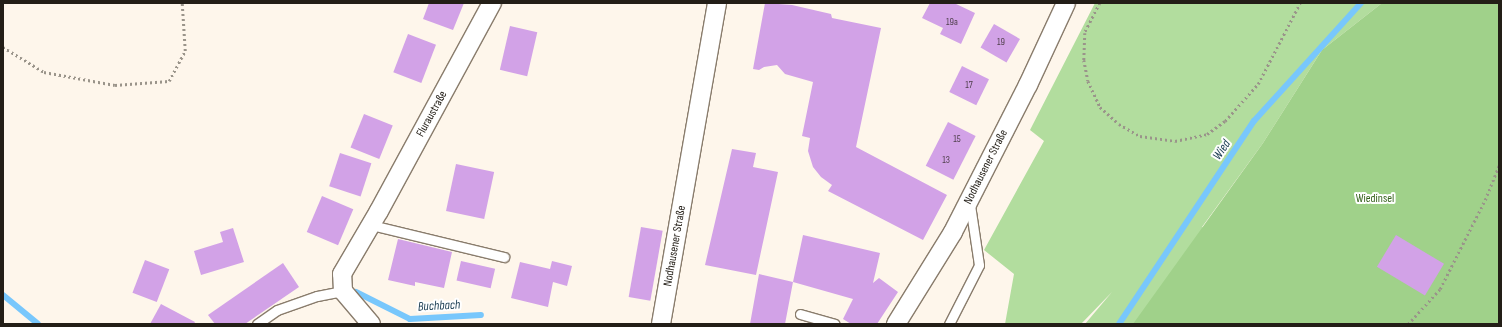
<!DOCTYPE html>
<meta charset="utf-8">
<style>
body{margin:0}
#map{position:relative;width:1502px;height:327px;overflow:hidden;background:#fef6eb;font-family:"Sofia Sans Condensed",sans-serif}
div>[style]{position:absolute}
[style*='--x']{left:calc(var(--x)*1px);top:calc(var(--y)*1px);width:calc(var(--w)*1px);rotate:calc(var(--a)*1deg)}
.green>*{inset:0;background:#b2dd9e}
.forest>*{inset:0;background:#a0d18a}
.stream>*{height:6px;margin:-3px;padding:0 3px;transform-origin:3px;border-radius:3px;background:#78c7fc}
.building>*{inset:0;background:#d2a2e7;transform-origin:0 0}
.path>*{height:2.5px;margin-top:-1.25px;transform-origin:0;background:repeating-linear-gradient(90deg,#9a948a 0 2px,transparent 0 5px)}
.roads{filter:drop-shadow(1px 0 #897c6c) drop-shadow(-1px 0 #897c6c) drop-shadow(0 1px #897c6c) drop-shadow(0 -1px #897c6c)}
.lane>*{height:9px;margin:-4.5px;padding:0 4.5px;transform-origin:4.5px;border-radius:4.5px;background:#fff}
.street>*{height:18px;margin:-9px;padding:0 9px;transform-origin:9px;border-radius:9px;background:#fff}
span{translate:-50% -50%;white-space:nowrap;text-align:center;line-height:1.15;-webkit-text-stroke:4px #fff;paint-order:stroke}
.number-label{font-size:10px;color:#4f3f4b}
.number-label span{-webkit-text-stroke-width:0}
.street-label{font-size:12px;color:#231e17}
.park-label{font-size:12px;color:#37631d}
.water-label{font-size:13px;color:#1a3c52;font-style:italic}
.frame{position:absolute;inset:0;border:4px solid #231e17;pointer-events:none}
</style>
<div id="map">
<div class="green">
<i style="clip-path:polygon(1095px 3px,1382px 3px,1322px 50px,1263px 143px,1202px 227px,1383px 324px,1085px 324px,1112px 292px,1081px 324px,1005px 324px,1014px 274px,984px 250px,1044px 141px,1030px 130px)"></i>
</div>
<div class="forest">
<i style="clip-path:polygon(1382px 3px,1499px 3px,1499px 324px,1133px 324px,1263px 143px,1322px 50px)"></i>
</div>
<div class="stream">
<i style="--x:356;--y:292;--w:60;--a:26.6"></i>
<i style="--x:410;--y:319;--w:71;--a:-3.2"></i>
<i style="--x:3;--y:295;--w:45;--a:39.6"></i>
<i style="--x:1119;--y:324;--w:244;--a:-56.4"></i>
<i style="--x:1254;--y:121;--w:159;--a:-47.8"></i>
</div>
<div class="building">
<i style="clip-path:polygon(429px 3px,464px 3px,453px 30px,423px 19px)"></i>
<i style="clip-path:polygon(765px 3px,792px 5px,831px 14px,832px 18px,881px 28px,856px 147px,947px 195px,923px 240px,828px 191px,832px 185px,821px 177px,813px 167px,808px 151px,810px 138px,802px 136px,813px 82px,785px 74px,777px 65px,764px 67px,759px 70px,753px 69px)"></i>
<i style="clip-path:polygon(930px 3px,954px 3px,975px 13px,961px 44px,940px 34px,943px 28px,922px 18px)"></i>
<i style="left:994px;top:24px;width:30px;height:27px;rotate:30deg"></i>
<i style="left:510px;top:26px;width:28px;height:45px;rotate:13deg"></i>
<i style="left:408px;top:34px;width:30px;height:41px;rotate:21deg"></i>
<i style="left:962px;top:66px;width:30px;height:29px;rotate:26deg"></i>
<i style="left:364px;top:114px;width:31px;height:36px;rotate:22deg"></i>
<i style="left:948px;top:122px;width:31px;height:49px;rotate:27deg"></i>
<i style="clip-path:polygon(732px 149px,756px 153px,753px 167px,778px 172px,756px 275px,705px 265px)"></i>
<i style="left:340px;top:153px;width:33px;height:35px;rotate:18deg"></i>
<i style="left:456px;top:164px;width:39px;height:48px;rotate:12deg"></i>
<i style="left:322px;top:196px;width:34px;height:39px;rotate:23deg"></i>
<i style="left:641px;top:227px;width:22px;height:71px;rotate:10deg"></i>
<i style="clip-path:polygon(233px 228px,244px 262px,201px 275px,194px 251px,223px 242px,220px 232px)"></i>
<i style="clip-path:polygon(803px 235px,880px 253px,873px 283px,879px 278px,898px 292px,877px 324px,851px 324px,843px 319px,853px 299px,793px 282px,785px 324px,750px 324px,759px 274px,793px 282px)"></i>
<i style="left:1396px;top:235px;width:56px;height:37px;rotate:31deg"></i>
<i style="clip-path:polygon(398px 239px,452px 252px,444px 288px,415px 282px,415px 286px,388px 280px)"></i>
<i style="left:145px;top:260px;width:26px;height:35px;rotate:21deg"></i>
<i style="left:461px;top:261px;width:35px;height:20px;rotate:13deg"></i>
<i style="clip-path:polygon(552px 261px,572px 266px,567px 286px,553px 282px,548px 307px,511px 298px,520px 262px,550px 269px)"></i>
<i style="clip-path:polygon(283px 263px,299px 287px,245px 324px,215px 324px,208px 315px)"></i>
<i style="clip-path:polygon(161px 304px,195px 322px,194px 324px,150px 324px)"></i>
</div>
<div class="path">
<i style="--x:1100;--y:3;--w:34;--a:117"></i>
<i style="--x:1085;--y:33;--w:27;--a:92"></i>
<i style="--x:1084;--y:60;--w:21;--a:79"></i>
<i style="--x:1088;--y:81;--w:29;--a:65"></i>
<i style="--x:1100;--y:107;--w:25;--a:42"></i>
<i style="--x:1119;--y:124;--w:24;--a:30"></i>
<i style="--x:1140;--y:136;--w:35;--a:8"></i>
<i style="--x:1175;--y:141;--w:33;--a:-12"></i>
<i style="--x:1207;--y:134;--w:22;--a:-36"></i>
<i style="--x:1225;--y:121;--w:50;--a:-48.3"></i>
<i style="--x:1258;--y:84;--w:91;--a:-62.6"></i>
<i style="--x:3;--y:47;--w:48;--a:31.4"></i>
<i style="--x:44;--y:72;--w:72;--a:10.4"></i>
<i style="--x:115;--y:85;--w:54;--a:-4.2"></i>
<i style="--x:169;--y:81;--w:34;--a:-62"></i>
<i style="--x:185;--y:51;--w:48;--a:-93.6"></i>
<i style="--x:1408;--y:324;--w:47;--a:-47.6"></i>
<i style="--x:1440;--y:289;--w:100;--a:-63.2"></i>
<i style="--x:1485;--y:200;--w:37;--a:-68"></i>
</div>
<div class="roads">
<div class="lane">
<i style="--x:371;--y:225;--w:137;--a:13.5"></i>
<i style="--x:800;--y:314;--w:36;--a:16"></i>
<i style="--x:257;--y:324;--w:24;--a:-35"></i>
<i style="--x:277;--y:310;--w:42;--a:-19.3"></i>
<i style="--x:317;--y:296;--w:26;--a:-11"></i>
<i style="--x:949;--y:324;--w:66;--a:-63"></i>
<i style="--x:979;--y:265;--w:61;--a:-98.5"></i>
</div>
<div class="street">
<i style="--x:371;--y:324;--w:43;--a:-130.3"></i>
<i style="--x:343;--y:291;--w:17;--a:-93"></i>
<i style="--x:342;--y:274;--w:73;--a:-59.6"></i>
<i style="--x:379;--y:211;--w:237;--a:-61.5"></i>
<i style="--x:661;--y:324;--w:326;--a:-80.1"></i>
<i style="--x:896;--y:324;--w:108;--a:-58.2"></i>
<i style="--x:953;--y:232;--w:165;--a:-63"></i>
<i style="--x:1028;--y:85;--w:90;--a:-65.1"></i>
</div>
</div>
<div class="number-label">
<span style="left:952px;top:23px">19a</span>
<span style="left:1001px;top:43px">19</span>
<span style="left:969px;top:86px">17</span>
<span style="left:957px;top:140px">15</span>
<span style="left:946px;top:161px">13</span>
</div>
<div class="street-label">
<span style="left:432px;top:114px;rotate:-61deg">Fluraustraße</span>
<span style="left:986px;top:167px;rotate:-63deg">Nodhausener Straße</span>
<span style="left:675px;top:246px;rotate:-80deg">Nodhausener Straße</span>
</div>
<div class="park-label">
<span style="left:1375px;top:199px">Wiedinsel</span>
</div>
<div class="water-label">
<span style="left:1222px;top:150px;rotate:-56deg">Wied</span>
<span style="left:439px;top:306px;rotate:-3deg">Buchbach</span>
</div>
<div class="frame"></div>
</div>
